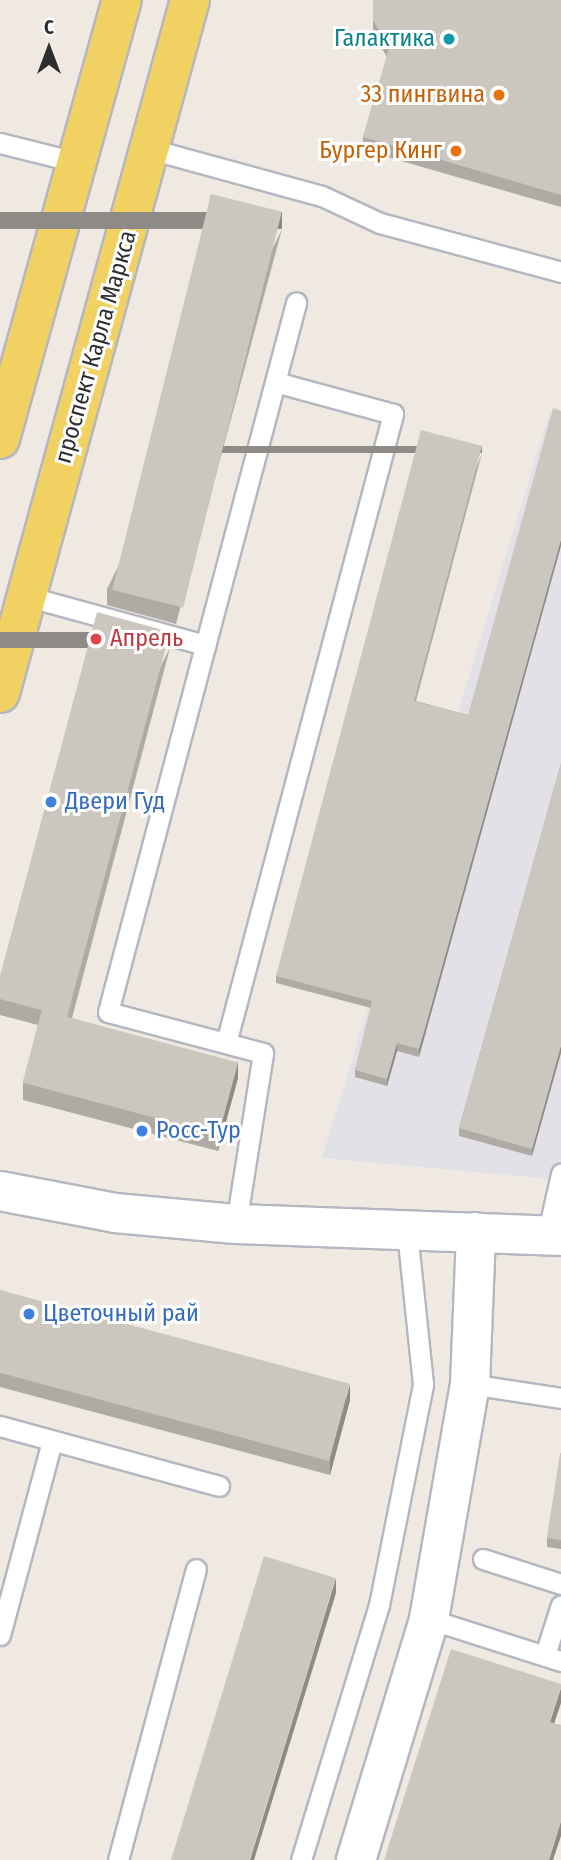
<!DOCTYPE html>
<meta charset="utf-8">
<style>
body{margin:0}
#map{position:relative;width:561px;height:1860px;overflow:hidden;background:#efe9e1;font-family:"Fira Sans Condensed",sans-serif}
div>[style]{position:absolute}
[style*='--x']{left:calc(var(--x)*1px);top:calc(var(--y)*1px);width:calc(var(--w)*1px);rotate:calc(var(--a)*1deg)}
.industrial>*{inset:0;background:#e3e1e8}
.roads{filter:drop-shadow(2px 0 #b4b7c1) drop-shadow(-2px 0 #b4b7c1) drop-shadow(0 2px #b4b7c1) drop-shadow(0 -2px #b4b7c1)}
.service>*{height:19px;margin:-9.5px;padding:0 9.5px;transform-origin:9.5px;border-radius:9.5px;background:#fff}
.minor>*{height:38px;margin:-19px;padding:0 19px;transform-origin:19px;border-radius:19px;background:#fff}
.secondary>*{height:38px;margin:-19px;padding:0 19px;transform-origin:19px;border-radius:19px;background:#fff}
.primary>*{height:38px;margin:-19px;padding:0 19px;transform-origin:19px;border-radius:19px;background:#f2d163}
.wall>*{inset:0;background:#afaba4}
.shaded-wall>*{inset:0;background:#8e8b86;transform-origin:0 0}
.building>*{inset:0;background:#cbc7bf;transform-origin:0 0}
.dots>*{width:19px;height:19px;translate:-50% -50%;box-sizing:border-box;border:4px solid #fff;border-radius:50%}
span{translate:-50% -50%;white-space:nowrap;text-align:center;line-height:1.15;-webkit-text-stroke:6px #fff;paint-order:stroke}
.culture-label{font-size:24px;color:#0d838f}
.right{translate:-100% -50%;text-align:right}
.food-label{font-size:24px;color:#c56008}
.street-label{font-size:24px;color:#2e2e2e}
.health-label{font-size:24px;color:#be3a42}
.left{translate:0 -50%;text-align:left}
.shop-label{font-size:24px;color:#366cbe}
.north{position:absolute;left:14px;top:14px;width:70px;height:70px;-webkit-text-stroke:5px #fff;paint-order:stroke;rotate:0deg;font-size:19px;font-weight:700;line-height:28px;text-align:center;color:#2e2e2e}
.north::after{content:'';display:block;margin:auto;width:24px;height:32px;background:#2e2e2e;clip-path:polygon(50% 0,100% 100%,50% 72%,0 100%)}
</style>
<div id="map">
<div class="industrial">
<i style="clip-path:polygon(550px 411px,561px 414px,561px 1180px,322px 1158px)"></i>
</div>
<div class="roads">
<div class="service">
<i style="--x:0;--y:143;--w:78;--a:14"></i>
<i style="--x:150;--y:149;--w:178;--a:15.3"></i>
<i style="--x:322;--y:196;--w:64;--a:25"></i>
<i style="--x:380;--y:223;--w:188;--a:15.1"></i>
<i style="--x:26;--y:596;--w:186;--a:15.3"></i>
<i style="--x:226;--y:1043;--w:651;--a:-75.13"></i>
<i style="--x:393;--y:414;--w:122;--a:-164.8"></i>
<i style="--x:236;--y:1224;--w:173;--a:-81"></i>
<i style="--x:263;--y:1053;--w:160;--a:-165.2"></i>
<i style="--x:108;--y:1012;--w:734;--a:-75.15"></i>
<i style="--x:547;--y:1236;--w:64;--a:-77.3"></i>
<i style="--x:470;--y:1384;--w:92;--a:8.7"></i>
<i style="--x:0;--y:1426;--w:227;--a:15.3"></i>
<i style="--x:483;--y:1559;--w:82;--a:17.8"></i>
<i style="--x:429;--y:1619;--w:139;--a:17.7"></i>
<i style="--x:0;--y:1635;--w:201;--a:-75"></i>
<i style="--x:545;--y:1655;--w:52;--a:-72.3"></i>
<i style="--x:118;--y:1860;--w:301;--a:-75"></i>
<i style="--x:301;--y:1860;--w:267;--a:-73"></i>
<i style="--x:379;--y:1605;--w:225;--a:-78.7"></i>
<i style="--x:423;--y:1384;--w:154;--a:-96"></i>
</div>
<div class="minor">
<i style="--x:356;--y:1860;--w:252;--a:-73.1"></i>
<i style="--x:429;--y:1619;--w:239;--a:-80.1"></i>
<i style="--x:470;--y:1384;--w:152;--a:-87.7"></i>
</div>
<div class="secondary">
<i style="--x:0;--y:1191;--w:117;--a:10.8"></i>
<i style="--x:115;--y:1213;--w:121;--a:5.2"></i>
<i style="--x:236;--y:1224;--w:325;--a:2.1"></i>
</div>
<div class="primary">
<i style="--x:0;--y:439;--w:456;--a:-74.5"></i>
<i style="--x:0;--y:693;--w:719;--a:-74.67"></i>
</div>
</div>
<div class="wall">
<i style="clip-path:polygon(373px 0,561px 0,561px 207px,363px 150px,363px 137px,387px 57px,373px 33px)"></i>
<i style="clip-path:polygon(282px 229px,176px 624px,107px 605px,107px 589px)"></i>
<i style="clip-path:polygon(482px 453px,416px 701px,468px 715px,419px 1057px,397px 1051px,387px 1086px,355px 1077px,355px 1070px,371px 1008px,276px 983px,276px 976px)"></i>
<i style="clip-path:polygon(170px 648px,72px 1018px,238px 1078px,218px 1151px,23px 1100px,23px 1083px,38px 1025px,0 1015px,0 976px)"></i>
<i style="clip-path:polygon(561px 763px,532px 1156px,459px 1136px,459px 1128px)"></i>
<i style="clip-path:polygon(0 1290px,350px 1400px,330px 1475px,0 1387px)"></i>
<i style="clip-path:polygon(561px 1453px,561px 1549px,547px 1547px,547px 1538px)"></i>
</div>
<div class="shaded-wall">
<i style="left:282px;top:212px;width:17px;height:410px;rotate:90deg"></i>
<i style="left:482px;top:446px;width:7px;height:264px;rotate:90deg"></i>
<i style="clip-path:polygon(561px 539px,561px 546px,419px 1057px,419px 1049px)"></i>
<i style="left:170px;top:632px;width:16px;height:399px;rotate:90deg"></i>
<i style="clip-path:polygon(397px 1043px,397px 1051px,387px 1086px,387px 1079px)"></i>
<i style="clip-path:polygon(561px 1045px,561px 1053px,532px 1156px,532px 1149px)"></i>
<i style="clip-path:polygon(238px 1061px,238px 1078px,218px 1151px,218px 1135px)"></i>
<i style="clip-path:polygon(350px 1384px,350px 1400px,330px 1475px,330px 1458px)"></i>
<i style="clip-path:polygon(336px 1578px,336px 1593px,254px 1860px,250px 1860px)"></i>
<i style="clip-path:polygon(561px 1688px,561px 1703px,550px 1736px,550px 1722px)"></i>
<i style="clip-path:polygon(561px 1821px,561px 1836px,553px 1860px,549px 1860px)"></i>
</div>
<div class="building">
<i style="clip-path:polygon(373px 0,561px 0,561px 195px,363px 137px,389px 48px,373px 20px)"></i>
<i style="left:211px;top:194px;width:73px;height:408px;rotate:14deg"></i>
<i style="clip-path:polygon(553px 408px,561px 411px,561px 539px,419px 1049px,397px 1043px,387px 1079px,355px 1070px,372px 1001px,276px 976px,421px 430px,482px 446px,414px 701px,468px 715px)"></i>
<i style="clip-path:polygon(97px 612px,170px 632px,67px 1017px,0 999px,0 976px)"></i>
<i style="clip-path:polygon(561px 763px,561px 1045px,532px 1149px,459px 1128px)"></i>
<i style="left:42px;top:1010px;width:203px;height:75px;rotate:15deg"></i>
<i style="left:0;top:1290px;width:362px;height:80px;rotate:15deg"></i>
<i style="clip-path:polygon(560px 1453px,561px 1453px,561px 1540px,547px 1538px)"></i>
<i style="left:264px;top:1556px;width:75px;height:318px;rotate:17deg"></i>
<i style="clip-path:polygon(451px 1649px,561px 1684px,561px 1688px,550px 1722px,561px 1725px,561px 1821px,549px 1860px,384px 1860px)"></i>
</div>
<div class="dots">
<i style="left:449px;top:39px;background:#0f9aa8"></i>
<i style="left:499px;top:95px;background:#e8710a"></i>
<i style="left:456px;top:151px;background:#e8710a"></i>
<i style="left:96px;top:639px;background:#e0444e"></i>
<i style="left:51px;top:802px;background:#3f7fe0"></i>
<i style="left:142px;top:1131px;background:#3f7fe0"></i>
<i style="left:29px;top:1314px;background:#3f7fe0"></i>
</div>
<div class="culture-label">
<span class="right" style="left:435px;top:39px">Галактика</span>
</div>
<div class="food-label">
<span class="right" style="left:485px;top:95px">33 пингвина</span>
<span class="right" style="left:442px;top:151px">Бургер Кинг</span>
</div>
<div class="street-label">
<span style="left:96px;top:347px;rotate:-74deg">проспект Карла Маркса</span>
</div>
<div class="health-label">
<span class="left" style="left:110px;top:639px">Апрель</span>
</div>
<div class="shop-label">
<span class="left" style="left:65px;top:802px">Двери Гуд</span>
<span class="left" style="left:156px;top:1131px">Росс-Тур</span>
<span class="left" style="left:43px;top:1314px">Цветочный рай</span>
</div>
<div class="north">С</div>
</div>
